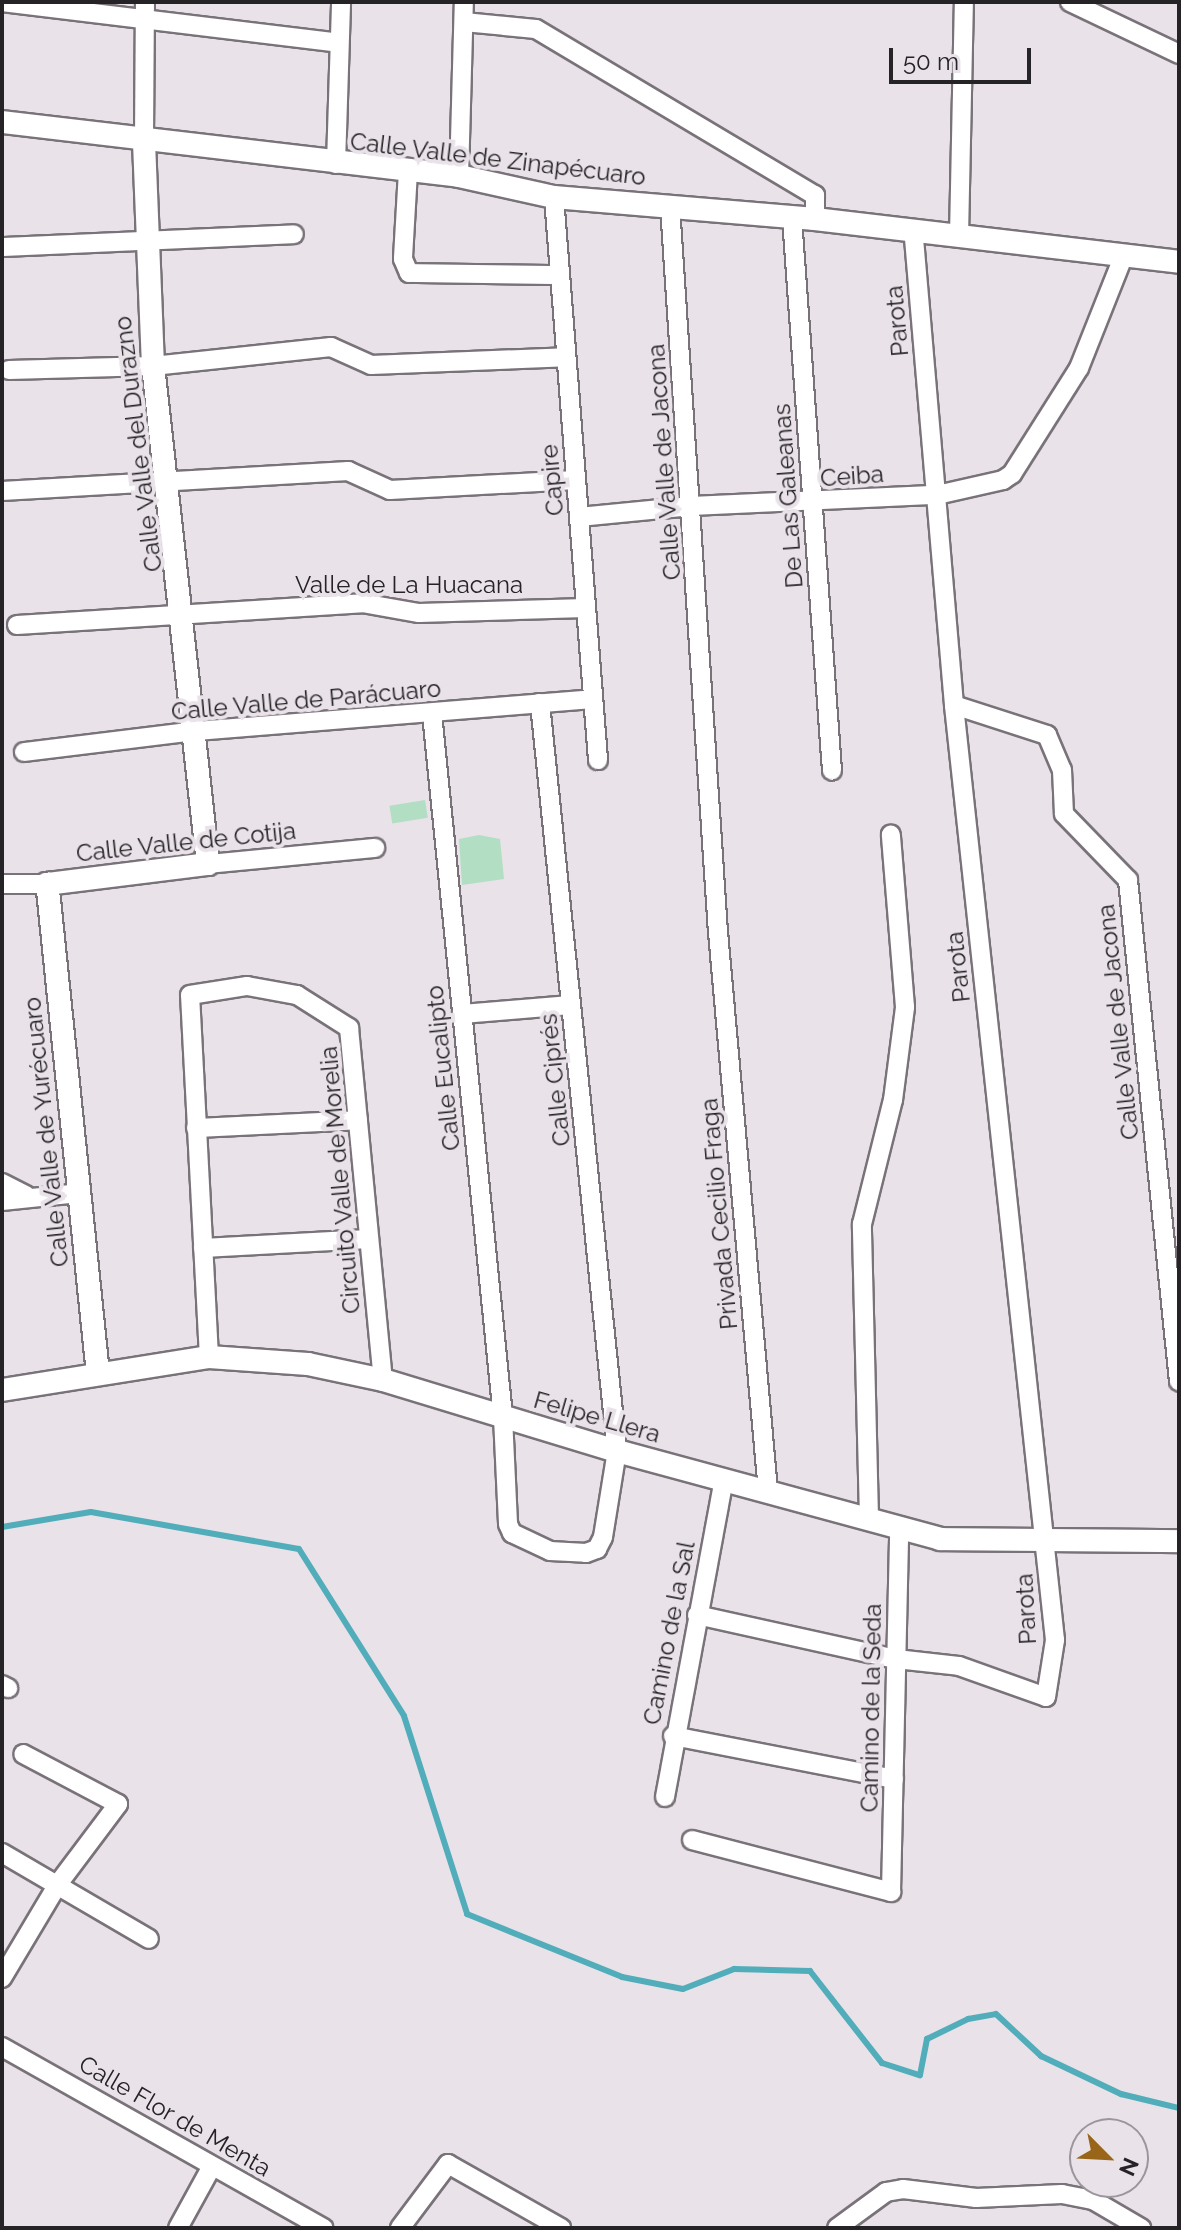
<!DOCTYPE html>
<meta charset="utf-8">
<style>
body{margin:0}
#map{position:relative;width:1181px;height:2230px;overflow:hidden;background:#e9e2e9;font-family:Raleway,sans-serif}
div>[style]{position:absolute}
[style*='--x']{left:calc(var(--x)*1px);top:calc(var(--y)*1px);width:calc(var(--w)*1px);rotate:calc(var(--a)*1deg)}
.green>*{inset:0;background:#b2dec3;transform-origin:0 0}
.stream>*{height:6px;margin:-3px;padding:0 3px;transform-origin:3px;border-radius:3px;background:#51adba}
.roads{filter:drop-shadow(2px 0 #797379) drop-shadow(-2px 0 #797379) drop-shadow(0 2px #797379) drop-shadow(0 -2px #797379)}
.minor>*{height:18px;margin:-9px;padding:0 9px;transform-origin:9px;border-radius:9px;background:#fff}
.tertiary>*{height:22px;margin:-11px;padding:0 11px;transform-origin:11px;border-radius:11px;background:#fff}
span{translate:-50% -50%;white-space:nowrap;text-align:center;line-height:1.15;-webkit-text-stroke:8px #e9e2e9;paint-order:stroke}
.street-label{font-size:24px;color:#252325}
.frame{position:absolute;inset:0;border:4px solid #252325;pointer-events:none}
.north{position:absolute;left:1069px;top:2118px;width:80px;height:80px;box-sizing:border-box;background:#e9e2e9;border:2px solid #9b969b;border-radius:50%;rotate:114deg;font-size:22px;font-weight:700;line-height:32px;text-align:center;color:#252325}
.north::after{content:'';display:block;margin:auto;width:28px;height:36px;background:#986519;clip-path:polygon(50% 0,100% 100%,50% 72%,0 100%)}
.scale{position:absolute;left:889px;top:48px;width:142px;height:36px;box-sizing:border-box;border:4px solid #252325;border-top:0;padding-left:10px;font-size:24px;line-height:28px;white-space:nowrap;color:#252325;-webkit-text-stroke:6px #e9e2e9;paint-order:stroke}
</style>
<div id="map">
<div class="green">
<i style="left:425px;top:800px;width:18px;height:36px;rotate:81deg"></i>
<i style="clip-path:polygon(479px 835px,500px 839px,504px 879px,462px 885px,459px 839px)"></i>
</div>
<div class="stream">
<i style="--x:2;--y:1527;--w:90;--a:-9.6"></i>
<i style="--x:91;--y:1512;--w:211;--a:10.1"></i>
<i style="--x:299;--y:1549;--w:197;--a:57.8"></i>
<i style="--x:404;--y:1716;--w:208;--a:72.3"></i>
<i style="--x:467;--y:1914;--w:167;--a:22.1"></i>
<i style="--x:622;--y:1977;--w:62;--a:11.1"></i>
<i style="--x:683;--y:1989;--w:55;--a:-21.4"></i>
<i style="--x:734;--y:1969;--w:76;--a:1.5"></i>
<i style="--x:810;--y:1971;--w:117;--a:52"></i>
<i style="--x:882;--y:2063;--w:40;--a:18"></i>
<i style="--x:920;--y:2075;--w:37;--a:-79"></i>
<i style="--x:927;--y:2039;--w:46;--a:-26"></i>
<i style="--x:968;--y:2019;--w:28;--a:-10"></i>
<i style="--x:996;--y:2014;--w:62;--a:43"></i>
<i style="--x:1041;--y:2056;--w:89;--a:25.4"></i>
<i style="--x:1121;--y:2094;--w:60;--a:13.6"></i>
</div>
<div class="roads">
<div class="minor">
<i style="--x:2;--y:2;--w:339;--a:6.9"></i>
<i style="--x:1070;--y:2;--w:121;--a:25.5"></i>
<i style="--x:464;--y:22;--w:72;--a:5.6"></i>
<i style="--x:536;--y:29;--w:325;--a:30.8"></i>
<i style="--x:815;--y:195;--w:24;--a:90"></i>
<i style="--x:144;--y:139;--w:137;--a:-89.6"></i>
<i style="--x:336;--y:164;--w:162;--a:-88.2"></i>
<i style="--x:408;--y:171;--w:88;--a:93.3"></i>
<i style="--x:403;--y:259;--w:15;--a:67"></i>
<i style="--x:409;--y:273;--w:151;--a:0.8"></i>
<i style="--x:459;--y:176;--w:174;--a:-88.4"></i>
<i style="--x:554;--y:197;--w:565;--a:85.53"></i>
<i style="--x:670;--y:206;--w:728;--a:86.22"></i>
<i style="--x:718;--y:932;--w:561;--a:84.89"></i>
<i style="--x:792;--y:218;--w:554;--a:85.86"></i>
<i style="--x:959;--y:236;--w:234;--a:-88.8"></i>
<i style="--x:2;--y:247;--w:292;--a:-2.5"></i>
<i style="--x:9;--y:370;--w:144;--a:-1.6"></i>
<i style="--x:153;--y:366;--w:179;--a:-6.1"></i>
<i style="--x:331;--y:347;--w:44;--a:24.2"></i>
<i style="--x:371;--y:365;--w:195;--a:-2.3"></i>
<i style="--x:2;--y:491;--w:347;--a:-3.3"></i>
<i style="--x:348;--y:471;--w:46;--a:24.3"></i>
<i style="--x:390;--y:490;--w:186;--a:-3.1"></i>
<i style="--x:579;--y:517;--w:113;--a:-5.6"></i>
<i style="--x:691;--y:506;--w:246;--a:-2.6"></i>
<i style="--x:937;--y:495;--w:68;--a:-12.8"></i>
<i style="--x:1003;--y:480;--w:11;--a:-34"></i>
<i style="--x:1012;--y:474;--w:125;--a:-57.7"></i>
<i style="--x:1079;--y:368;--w:122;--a:-68.3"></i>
<i style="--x:17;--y:625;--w:346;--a:-3.6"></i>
<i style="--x:362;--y:603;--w:58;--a:10"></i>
<i style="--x:419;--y:613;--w:167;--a:-1.7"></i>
<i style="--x:954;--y:705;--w:98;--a:17.9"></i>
<i style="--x:1047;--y:735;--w:38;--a:67"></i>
<i style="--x:1062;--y:770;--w:44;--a:87.4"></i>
<i style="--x:1064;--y:814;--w:92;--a:45.9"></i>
<i style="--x:1128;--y:880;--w:504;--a:84.19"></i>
<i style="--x:432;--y:714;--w:707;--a:84.23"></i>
<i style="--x:503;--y:1417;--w:107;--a:87.3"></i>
<i style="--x:508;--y:1524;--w:10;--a:66"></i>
<i style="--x:512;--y:1533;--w:42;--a:25.3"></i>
<i style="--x:550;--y:1551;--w:36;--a:3"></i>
<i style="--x:586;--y:1553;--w:12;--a:-20"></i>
<i style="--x:597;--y:1549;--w:13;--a:-63"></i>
<i style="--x:603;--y:1537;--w:87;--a:-80.8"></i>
<i style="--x:617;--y:1451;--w:752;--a:-95.88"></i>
<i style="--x:24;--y:752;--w:173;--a:-7"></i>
<i style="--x:196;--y:731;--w:398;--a:-4.6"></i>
<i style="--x:208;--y:864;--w:168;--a:-5.5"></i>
<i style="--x:2;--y:884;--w:45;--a:0"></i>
<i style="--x:462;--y:1014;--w:109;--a:-4.7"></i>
<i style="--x:196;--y:1128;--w:162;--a:-2.8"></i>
<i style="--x:2;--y:1183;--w:27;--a:27"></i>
<i style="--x:2;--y:1201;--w:77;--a:-5.9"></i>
<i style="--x:203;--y:1248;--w:166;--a:-3.1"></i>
<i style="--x:209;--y:1357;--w:362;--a:-93"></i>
<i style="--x:190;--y:995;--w:58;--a:-9"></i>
<i style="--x:247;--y:986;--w:51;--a:10.2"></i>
<i style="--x:297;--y:995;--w:62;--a:32.4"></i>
<i style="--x:349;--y:1028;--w:354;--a:84.5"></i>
<i style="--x:869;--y:1518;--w:294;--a:-91.4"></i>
<i style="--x:862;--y:1224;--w:128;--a:-76"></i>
<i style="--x:893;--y:1100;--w:94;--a:-82.6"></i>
<i style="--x:905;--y:1007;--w:173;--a:-94.7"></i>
<i style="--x:697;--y:1615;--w:204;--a:12.5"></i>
<i style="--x:896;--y:1659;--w:63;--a:6.3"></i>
<i style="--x:959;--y:1666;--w:92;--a:19.6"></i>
<i style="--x:1046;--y:1697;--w:58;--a:-81"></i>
<i style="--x:1055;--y:1640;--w:940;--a:-96.17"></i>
<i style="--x:954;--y:705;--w:477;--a:-94.9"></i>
<i style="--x:2;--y:1685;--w:7;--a:27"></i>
<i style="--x:673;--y:1736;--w:225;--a:11"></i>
<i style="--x:665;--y:1797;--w:323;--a:-79.5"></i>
<i style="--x:692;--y:1840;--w:206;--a:14.6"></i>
<i style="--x:891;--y:1892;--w:366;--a:-88.7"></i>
<i style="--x:2;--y:1853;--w:170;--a:30.3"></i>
<i style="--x:2;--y:1978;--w:109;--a:-59.2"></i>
<i style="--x:58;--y:1884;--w:100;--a:-53.1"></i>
<i style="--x:118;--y:1804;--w:107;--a:-152.2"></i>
<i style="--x:2;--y:2047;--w:369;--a:29.4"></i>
<i style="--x:178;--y:2228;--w:68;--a:-61.2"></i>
<i style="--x:400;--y:2228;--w:80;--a:-53.1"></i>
<i style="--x:448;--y:2164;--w:130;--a:29.5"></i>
<i style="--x:837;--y:2228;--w:61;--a:-36.3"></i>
<i style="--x:886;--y:2192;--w:17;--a:-10"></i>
<i style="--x:903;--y:2189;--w:74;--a:7"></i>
<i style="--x:976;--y:2198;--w:86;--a:-2.7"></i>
<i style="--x:1062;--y:2194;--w:32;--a:11"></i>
<i style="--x:1093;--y:2200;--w:56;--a:30.3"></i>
</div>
<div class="tertiary">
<i style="--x:2;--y:122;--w:460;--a:6.7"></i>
<i style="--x:459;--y:176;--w:97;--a:12.5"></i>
<i style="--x:554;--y:197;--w:262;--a:4.8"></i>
<i style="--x:815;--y:219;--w:367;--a:6.7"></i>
<i style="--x:98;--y:1374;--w:493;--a:-95.9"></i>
<i style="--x:47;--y:884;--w:162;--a:-7.1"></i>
<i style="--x:208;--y:864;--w:501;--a:-96.3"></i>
<i style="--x:153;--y:366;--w:227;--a:-92.3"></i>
<i style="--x:2;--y:1390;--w:210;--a:-9.1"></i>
<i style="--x:209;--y:1357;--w:99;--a:4"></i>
<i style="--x:308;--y:1364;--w:77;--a:12"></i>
<i style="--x:383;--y:1380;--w:245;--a:16.9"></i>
<i style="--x:617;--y:1451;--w:335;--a:15.2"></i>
<i style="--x:940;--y:1539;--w:239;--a:0.5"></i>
</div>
</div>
<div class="street-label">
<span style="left:498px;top:159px;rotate:7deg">Calle Valle de Zinapécuaro</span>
<span style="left:897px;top:321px;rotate:-95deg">Parota</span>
<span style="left:138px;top:444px;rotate:-97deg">Calle Valle del Durazno</span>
<span style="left:664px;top:462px;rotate:-94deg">Calle Valle de Jacona</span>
<span style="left:852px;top:476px;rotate:-4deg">Ceiba</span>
<span style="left:552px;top:480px;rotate:-95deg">Capire</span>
<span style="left:788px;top:496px;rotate:-94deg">De Las Galeanas</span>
<span style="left:409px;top:585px">Valle de La Huacana</span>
<span style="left:306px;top:700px;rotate:-5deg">Calle Valle de Parácuaro</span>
<span style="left:186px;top:842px;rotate:-6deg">Calle Valle de Cotija</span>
<span style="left:958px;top:967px;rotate:-96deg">Parota</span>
<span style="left:1118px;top:1022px;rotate:-96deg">Calle Valle de Jacona</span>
<span style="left:443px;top:1068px;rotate:-96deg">Calle Eucalipto</span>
<span style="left:555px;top:1080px;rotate:-96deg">Calle Ciprés</span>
<span style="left:46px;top:1132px;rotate:-96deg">Calle Valle de Yurécuaro</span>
<span style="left:340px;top:1180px;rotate:-95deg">Circuito Valle de Morelia</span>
<span style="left:719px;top:1214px;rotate:-95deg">Privada Cecilio Fraga</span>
<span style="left:597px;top:1417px;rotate:16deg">Felipe Llera</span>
<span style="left:1026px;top:1609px;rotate:-93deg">Parota</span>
<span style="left:669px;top:1633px;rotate:-79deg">Camino de la Sal</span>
<span style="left:871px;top:1708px;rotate:-89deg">Camino de la Seda</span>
<span style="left:175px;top:2116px;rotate:30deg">Calle Flor de Menta</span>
</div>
<div class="frame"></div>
<div class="north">N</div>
<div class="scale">50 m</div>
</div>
